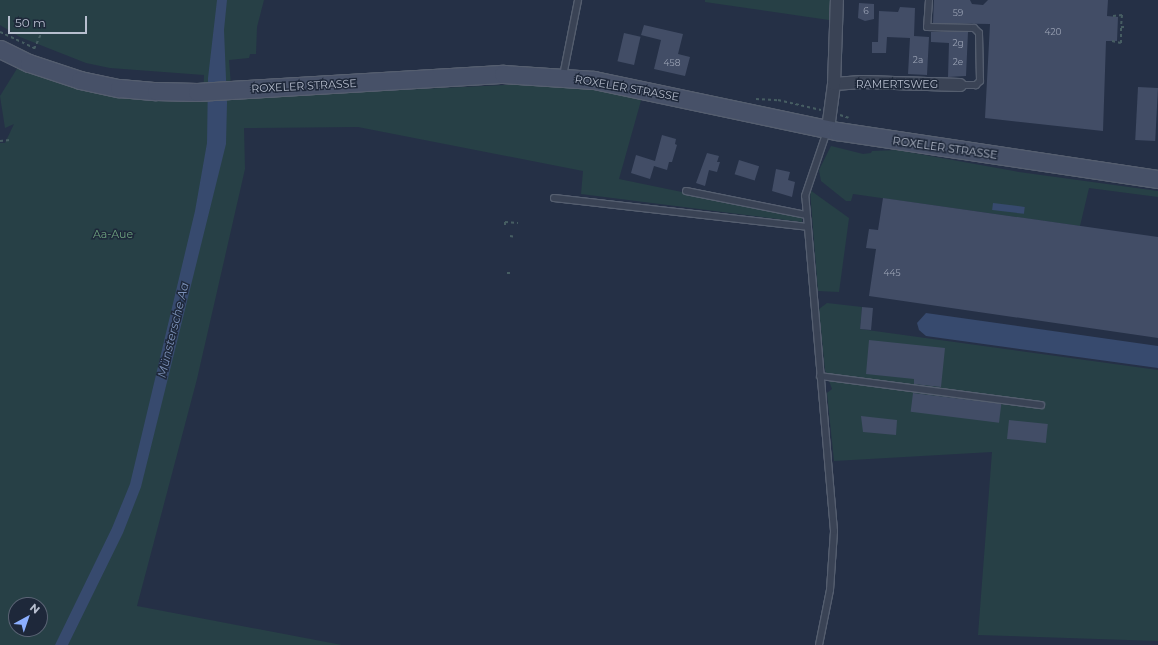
<!DOCTYPE html>
<meta charset="utf-8">
<style>
body{margin:0}
#map{position:relative;width:1158px;height:645px;overflow:hidden;background:#253046;font-family:Montserrat,sans-serif}
div>[style]{position:absolute}
[style*='--x']{left:calc(var(--x)*1px);top:calc(var(--y)*1px);width:calc(var(--w)*1px);rotate:calc(var(--a)*1deg)}
.green>*{inset:0;background:#274046}
.water>*{inset:0;background:#374a6e;transform-origin:0 0}
.building>*{inset:0;background:#424d66;transform-origin:0 0}
.path>*{height:2px;margin-top:-1px;transform-origin:0;background:repeating-linear-gradient(90deg,#465d62 0 3px,transparent 0 6px)}
.roads{filter:drop-shadow(1px 0 #555e6f) drop-shadow(-1px 0 #555e6f) drop-shadow(0 1px #555e6f) drop-shadow(0 -1px #555e6f)}
.lane>*{height:6px;margin:-3px;padding:0 3px;transform-origin:3px;border-radius:3px;background:#3a4355}
.street>*{height:12px;margin:-6px;padding:0 6px;transform-origin:6px;border-radius:6px;background:#3a4355}
.secondary>*{height:17px;margin:-8.5px;padding:0 8.5px;transform-origin:8.5px;border-radius:8.5px;background:#475168}
span{translate:-50% -50%;white-space:nowrap;text-align:center;line-height:1.15;-webkit-text-stroke:3px #1e283a;paint-order:stroke}
.number-label{font-size:9px;color:#9aa2b4}
.number-label span{-webkit-text-stroke-width:0}
.street-label{font-size:11px;color:#b7bece}
.park-label{font-size:11px;color:#6ca17d}
.water-label{font-size:12px;color:#7c91b8;font-style:italic}
.north{position:absolute;left:8px;top:597px;width:40px;height:40px;box-sizing:border-box;background:#1e283a;border:1px solid #5b6475;border-radius:50%;rotate:40deg;font-size:11px;font-weight:700;line-height:16px;text-align:center;color:#b7bece}
.north::after{content:'';display:block;margin:auto;width:14px;height:18px;background:#8cafff;clip-path:polygon(50% 0,100% 100%,50% 72%,0 100%)}
.scale{position:absolute;left:8px;top:16px;width:79px;height:18px;box-sizing:border-box;border:2px solid #b7bece;border-top:0;padding-left:5px;font-size:12px;line-height:14px;white-space:nowrap;color:#b7bece;-webkit-text-stroke:3px #1e283a;paint-order:stroke}
</style>
<div id="map">
<div class="green">
<i style="clip-path:polygon(evenodd,0 0,264px 0,257px 27px,256px 54px,250px 54px,249px 58px,229px 60px,232px 98px,568px 82px,642px 97px,619px 179px,802px 217px,802px 222px,581px 194px,583px 171px,358px 127px,244px 128px,245px 169px,197px 379px,137px 606px,342px 645px,0 645px,0 143px,5px 143px,14px 124px,5px 128px,0 96px,18px 67px,203px 98px,204px 75px,110px 68px,86px 63px,20px 37px,0 25px,0 0,16px 605px,40px 605px,40px 629px,16px 629px,16px 605px)"></i>
<i style="clip-path:polygon(705px 0,831px 0,829px 20px,705px 2px)"></i>
<i style="clip-path:polygon(831px 146px,863px 154px,871px 153px,872px 151px,897px 150px,1019px 172px,1158px 191px,1158px 197px,1089px 188px,1080px 226px,853px 194px,851px 201px,846px 201px,821px 181px,819px 170px)"></i>
<i style="clip-path:polygon(810px 190px,849px 218px,839px 292px,818px 291px)"></i>
<i style="clip-path:polygon(827px 303px,862px 307px,860px 329px,1158px 370px,1158px 641px,978px 635px,992px 452px,834px 461px,827px 393px,832px 389px,825px 370px,819px 309px)"></i>
</div>
<div class="water">
<i style="clip-path:polygon(217px 0,227px 0,224px 30px,227px 103px,226px 144px,141px 487px,123px 533px,68px 645px,55px 645px,112px 528px,130px 484px,195px 211px,207px 143px,208px 78px)"></i>
<i style="left:993px;top:203px;width:32px;height:7px;rotate:7deg"></i>
<i style="clip-path:polygon(926px 313px,1158px 346px,1158px 368px,926px 336px,919px 330px,917px 323px)"></i>
</div>
<div class="building">
<i style="clip-path:polygon(934px 0,970px 0,972px 4px,983px 5px,988px 0,1108px 0,1107px 16px,1118px 17px,1117px 41px,1106px 41px,1103px 131px,985px 118px,990px 24px,933px 23px)"></i>
<i style="clip-path:polygon(859px 3px,874px 4px,874px 19px,865px 21px,858px 18px)"></i>
<i style="clip-path:polygon(900px 7px,915px 8px,914px 36px,929px 37px,927px 75px,908px 74px,910px 38px,887px 37px,886px 53px,872px 53px,872px 42px,878px 42px,879px 11px,898px 12px)"></i>
<i style="clip-path:polygon(644px 25px,683px 34px,678px 54px,690px 57px,685px 76px,654px 69px,661px 40px,641px 35px)"></i>
<i style="clip-path:polygon(931px 32px,968px 32px,966px 76px,948px 77px,949px 43px,931px 42px)"></i>
<i style="left:624px;top:33px;width:17px;height:29px;rotate:13deg"></i>
<i style="left:1138px;top:87px;width:20px;height:53px;rotate:3deg"></i>
<i style="clip-path:polygon(662px 135px,676px 139px,675px 144px,677px 145px,672px 162px,669px 162px,667px 170px,654px 166px,650px 179px,631px 173px,636px 155px,655px 161px)"></i>
<i style="clip-path:polygon(707px 153px,719px 156px,717px 162px,720px 162px,717px 172px,709px 170px,705px 186px,696px 183px)"></i>
<i style="left:739px;top:160px;width:21px;height:15px;rotate:17deg"></i>
<i style="clip-path:polygon(776px 169px,790px 172px,788px 180px,795px 182px,792px 197px,772px 191px)"></i>
<i style="clip-path:polygon(883px 198px,1158px 237px,1158px 338px,869px 296px,876px 249px,866px 248px,869px 229px,878px 230px)"></i>
<i style="left:862px;top:307px;width:11px;height:22px;rotate:5deg"></i>
<i style="clip-path:polygon(869px 340px,945px 348px,941px 387px,914px 384px,914px 379px,866px 374px)"></i>
<i style="left:913px;top:393px;width:89px;height:19px;rotate:7deg"></i>
<i style="clip-path:polygon(861px 416px,897px 420px,896px 435px,863px 432px)"></i>
<i style="left:1009px;top:420px;width:39px;height:19px;rotate:6deg"></i>
</div>
<div class="path">
<i style="--x:1113;--y:16;--w:9;--a:-6"></i>
<i style="--x:1122;--y:15;--w:12;--a:95"></i>
<i style="--x:0;--y:32;--w:38;--a:25"></i>
<i style="--x:1112;--y:41;--w:9;--a:13"></i>
<i style="--x:1121;--y:43;--w:16;--a:-90"></i>
<i style="--x:1121;--y:27;--w:5;--a:0"></i>
<i style="--x:34;--y:49;--w:17;--a:-65"></i>
<i style="--x:756;--y:99;--w:22;--a:3"></i>
<i style="--x:778;--y:100;--w:44;--a:13.1"></i>
<i style="--x:840;--y:115;--w:9;--a:18"></i>
<i style="--x:0;--y:141;--w:10;--a:-6"></i>
<i style="--x:505;--y:225;--w:3;--a:-90"></i>
<i style="--x:505;--y:222;--w:13;--a:4"></i>
<i style="--x:510;--y:236;--w:6;--a:9"></i>
<i style="--x:507;--y:273;--w:5;--a:0"></i>
</div>
<div class="roads">
<div class="lane">
<i style="--x:929;--y:0;--w:27;--a:94"></i>
<i style="--x:927;--y:27;--w:47;--a:1.2"></i>
<i style="--x:974;--y:28;--w:7;--a:45"></i>
<i style="--x:979;--y:33;--w:48;--a:88.8"></i>
<i style="--x:980;--y:81;--w:6;--a:135"></i>
<i style="--x:976;--y:85;--w:16;--a:180"></i>
<i style="--x:563;--y:76;--w:77;--a:-78.8"></i>
<i style="--x:686;--y:191;--w:122;--a:11.3"></i>
<i style="--x:554;--y:198;--w:255;--a:6.5"></i>
<i style="--x:820;--y:376;--w:223;--a:7.5"></i>
<i style="--x:819;--y:645;--w:56;--a:-78.7"></i>
<i style="--x:830;--y:590;--w:59;--a:-86.1"></i>
<i style="--x:834;--y:531;--w:336;--a:-94.9"></i>
<i style="--x:805;--y:196;--w:69;--a:-71.3"></i>
</div>
<div class="street">
<i style="--x:834;--y:84;--w:28;--a:-4"></i>
<i style="--x:862;--y:82;--w:98;--a:1.8"></i>
<i style="--x:828;--y:129;--w:45;--a:-82.4"></i>
<i style="--x:834;--y:84;--w:84;--a:-88"></i>
</div>
<div class="secondary">
<i style="--x:0;--y:49;--w:32;--a:26"></i>
<i style="--x:29;--y:63;--w:54;--a:18.4"></i>
<i style="--x:80;--y:80;--w:40;--a:12"></i>
<i style="--x:119;--y:88;--w:37;--a:5"></i>
<i style="--x:156;--y:91;--w:41;--a:1.4"></i>
<i style="--x:197;--y:92;--w:307;--a:-3.4"></i>
<i style="--x:503;--y:74;--w:91;--a:3.8"></i>
<i style="--x:594;--y:80;--w:248;--a:11.9"></i>
<i style="--x:837;--y:131;--w:325;--a:8.5"></i>
</div>
</div>
<div class="number-label">
<span style="left:866px;top:11px">6</span>
<span style="left:958px;top:13px">59</span>
<span style="left:1053px;top:32px">420</span>
<span style="left:958px;top:43px">2g</span>
<span style="left:918px;top:60px">2a</span>
<span style="left:958px;top:62px">2e</span>
<span style="left:672px;top:63px">458</span>
<span style="left:892px;top:273px">445</span>
</div>
<div class="street-label">
<span style="left:897px;top:84px">RAMERTSWEG</span>
<span style="left:304px;top:86px;rotate:-3deg">ROXELER STRASSE</span>
<span style="left:627px;top:88px;rotate:10deg">ROXELER STRASSE</span>
<span style="left:945px;top:148px;rotate:8deg">ROXELER STRASSE</span>
</div>
<div class="park-label">
<span style="left:113px;top:234px">Aa-Aue</span>
</div>
<div class="water-label">
<span style="left:173px;top:330px;rotate:-76deg">Münstersche Aa</span>
</div>
<div class="north">N</div>
<div class="scale">50 m</div>
</div>
